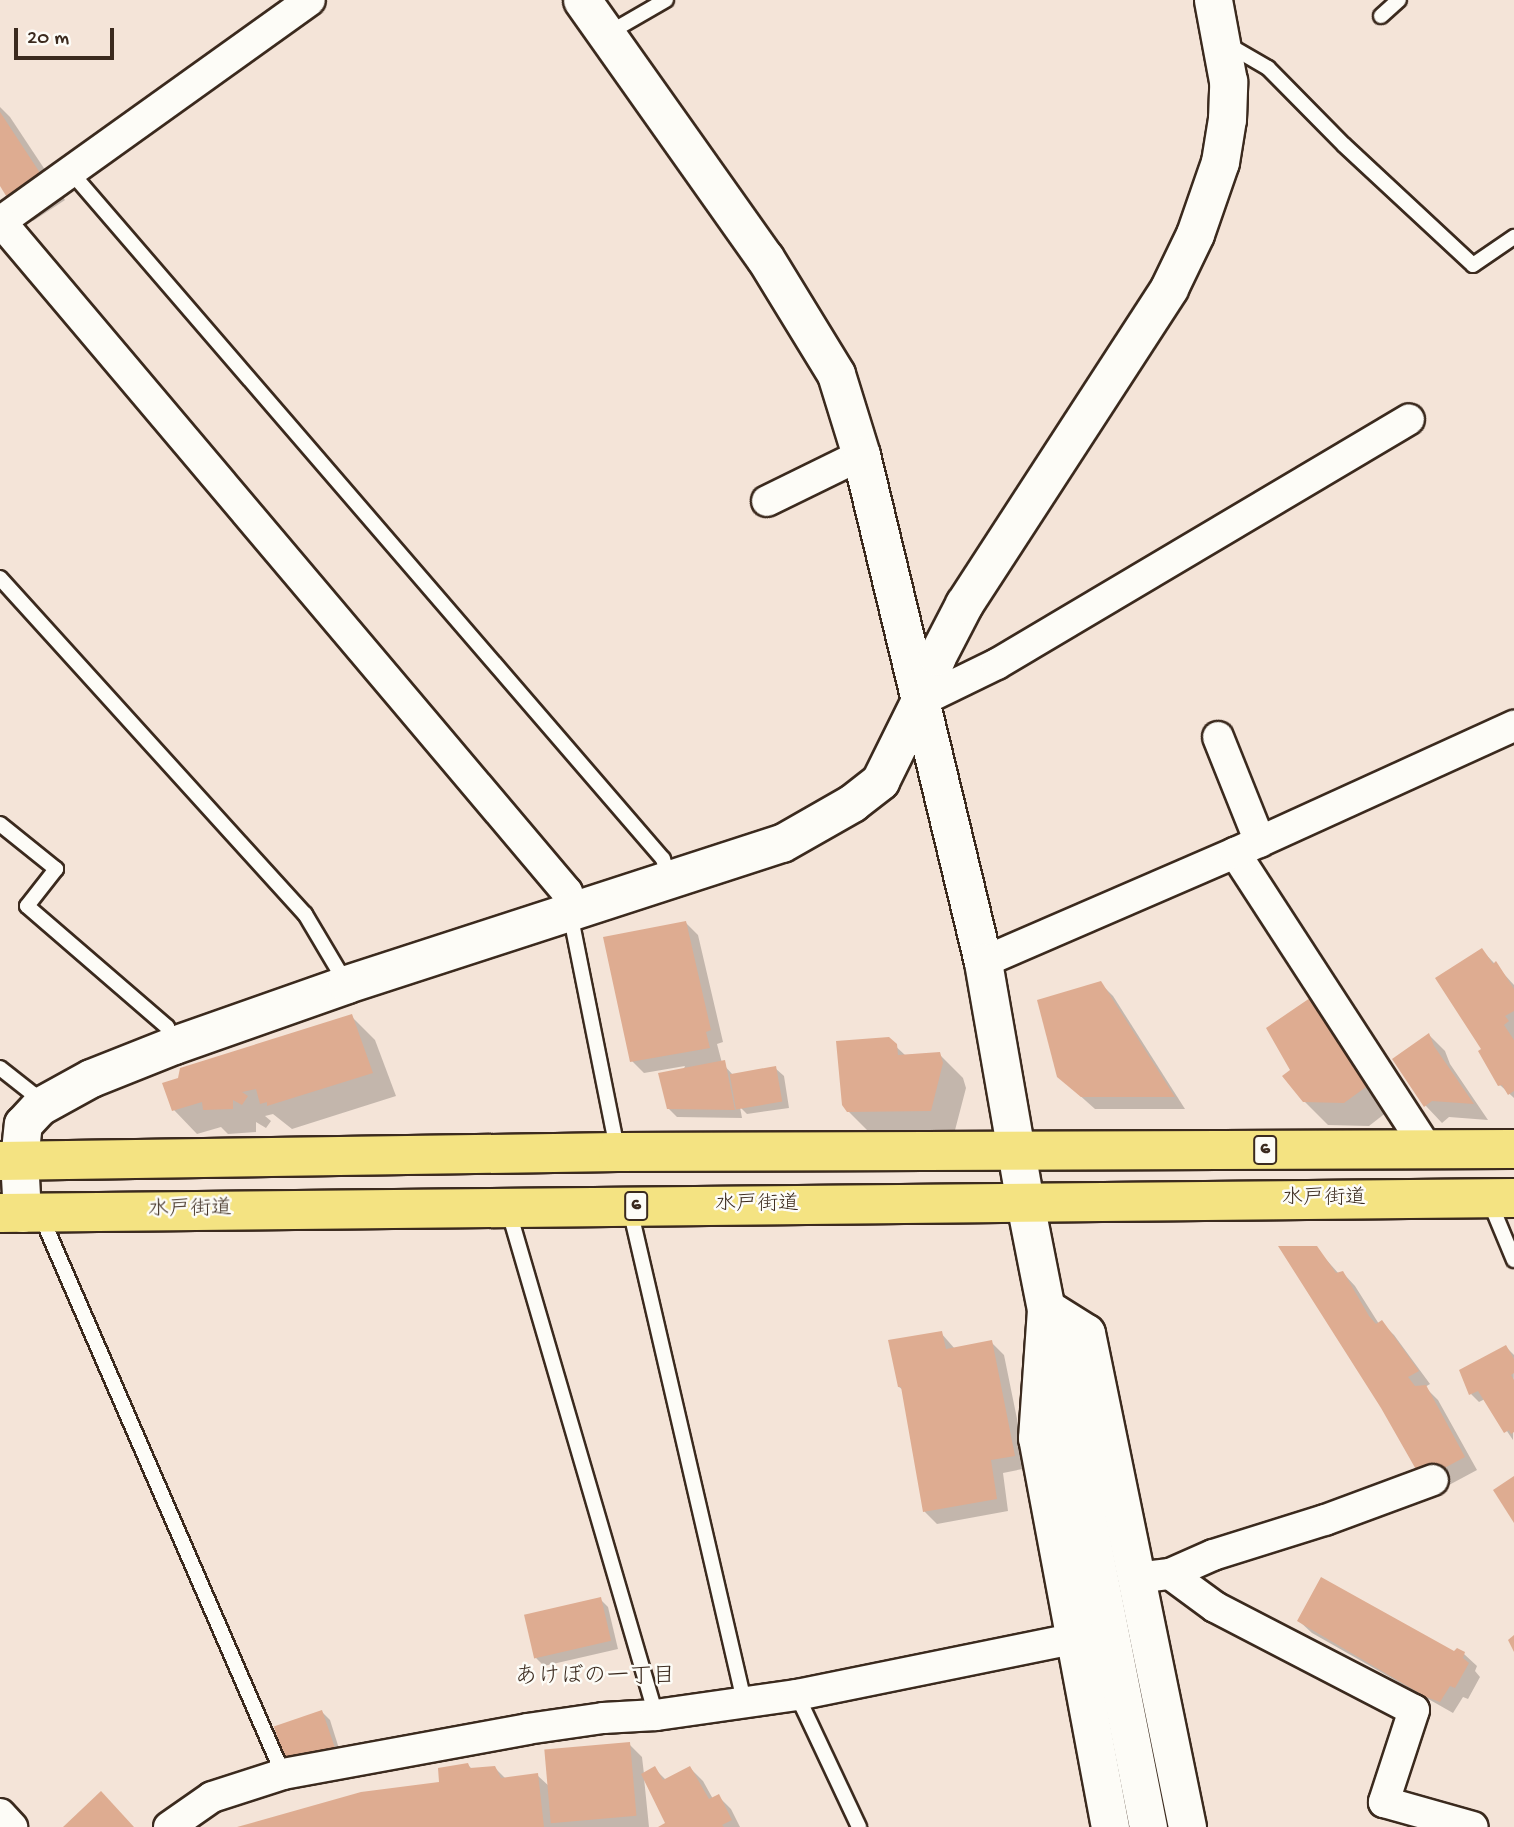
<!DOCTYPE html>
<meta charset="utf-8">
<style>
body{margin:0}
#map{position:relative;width:1514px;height:1827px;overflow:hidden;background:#f4e4d8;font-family:"Gochi Hand","Klee One",sans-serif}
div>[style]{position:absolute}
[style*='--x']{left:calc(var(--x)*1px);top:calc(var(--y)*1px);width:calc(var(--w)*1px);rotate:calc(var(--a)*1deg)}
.shadow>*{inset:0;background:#0003}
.building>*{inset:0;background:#deac91;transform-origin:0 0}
.roads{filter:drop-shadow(2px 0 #3b2a1e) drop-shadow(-2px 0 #3b2a1e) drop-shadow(0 2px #3b2a1e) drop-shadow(0 -2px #3b2a1e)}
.service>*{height:14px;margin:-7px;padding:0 7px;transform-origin:7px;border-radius:7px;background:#fdfcf7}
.minor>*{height:30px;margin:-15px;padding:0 15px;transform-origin:15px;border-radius:15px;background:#fdfcf7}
.tertiary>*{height:37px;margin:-18.5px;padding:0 18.5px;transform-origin:18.5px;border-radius:18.5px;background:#fdfcf7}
.trunk>*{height:38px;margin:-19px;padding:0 19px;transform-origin:19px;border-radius:19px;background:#f4e382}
span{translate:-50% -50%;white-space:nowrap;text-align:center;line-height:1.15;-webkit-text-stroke:5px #fdfcf7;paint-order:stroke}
.shield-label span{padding:2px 5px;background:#fdfcf7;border:2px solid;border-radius:5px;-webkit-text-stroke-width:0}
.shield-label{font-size:19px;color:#3b2a1e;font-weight:700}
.street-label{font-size:21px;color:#3b2a1e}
.neighbourhood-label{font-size:23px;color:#3b2a1e}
.scale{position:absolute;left:14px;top:28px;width:100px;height:32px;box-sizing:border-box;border:4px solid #3b2a1e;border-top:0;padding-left:9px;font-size:21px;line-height:24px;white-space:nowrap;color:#3b2a1e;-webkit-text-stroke:5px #fdfcf7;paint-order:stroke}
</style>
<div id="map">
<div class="shadow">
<i style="clip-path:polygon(0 107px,10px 117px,65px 200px,33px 221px,0 183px)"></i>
<i style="clip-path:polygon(686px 923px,698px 935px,723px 1042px,717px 1044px,722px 1063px,733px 1075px,775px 1068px,784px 1076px,789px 1108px,747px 1114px,740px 1107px,742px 1118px,677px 1117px,668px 1108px,685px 1066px,644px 1073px,632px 1061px)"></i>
<i style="clip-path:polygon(1482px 950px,1514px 985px,1514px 1098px,1500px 1085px,1483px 1050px)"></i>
<i style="clip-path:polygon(1100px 983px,1113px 996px,1185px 1109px,1095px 1109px,1059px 1077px)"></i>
<i style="clip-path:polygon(1310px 1000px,1352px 1043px,1392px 1108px,1369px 1126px,1328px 1125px,1304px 1101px,1293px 1070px)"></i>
<i style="clip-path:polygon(351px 1016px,375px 1040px,396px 1096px,292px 1129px,273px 1114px,265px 1116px,271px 1121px,266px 1128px,256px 1122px,256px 1132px,228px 1134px,221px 1127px,197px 1134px,174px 1110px)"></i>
<i style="clip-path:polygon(1429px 1035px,1445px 1051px,1450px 1064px,1488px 1120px,1449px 1117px,1442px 1123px,1426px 1106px,1394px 1060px)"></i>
<i style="clip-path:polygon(888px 1039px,906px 1056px,939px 1054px,963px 1078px,966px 1088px,954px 1134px,872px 1135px,848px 1111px)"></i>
<i style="clip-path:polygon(1316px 1248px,1339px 1274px,1343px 1273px,1355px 1286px,1379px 1324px,1382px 1323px,1394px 1335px,1430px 1384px,1425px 1387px,1438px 1400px,1477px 1470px,1436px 1492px)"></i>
<i style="clip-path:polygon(941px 1333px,955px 1349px,991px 1342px,1004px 1355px,1027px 1468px,1003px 1473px,1008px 1511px,937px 1524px,925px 1512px,903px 1390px,899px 1387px)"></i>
<i style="clip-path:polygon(1506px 1347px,1514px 1355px,1513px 1440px,1485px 1399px,1479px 1402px,1471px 1394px)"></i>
<i style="clip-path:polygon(600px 1599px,608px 1607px,618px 1649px,544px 1666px,536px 1658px)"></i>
<i style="clip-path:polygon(1299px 1621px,1464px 1654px,1477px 1666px,1475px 1671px,1480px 1677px,1468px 1699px,1463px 1697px,1453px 1713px,1312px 1633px)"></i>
<i style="clip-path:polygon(322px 1712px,330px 1720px,341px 1755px,296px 1770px)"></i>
<i style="clip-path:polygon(629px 1744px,642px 1757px,644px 1774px,655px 1769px,666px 1780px,690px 1768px,703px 1781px,713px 1799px,718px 1796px,731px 1809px,740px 1827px,662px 1827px,667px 1824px,644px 1778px,649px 1827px,241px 1827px,441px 1784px,468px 1765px,472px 1769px,495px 1768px,506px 1779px,537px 1775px,550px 1787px)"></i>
</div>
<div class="building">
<i style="clip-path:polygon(0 112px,42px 176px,8px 199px,0 186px)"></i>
<i style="clip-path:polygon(686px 921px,711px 1030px,706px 1032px,710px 1048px,630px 1062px,603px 937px)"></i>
<i style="clip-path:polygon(1482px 948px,1493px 964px,1496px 961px,1514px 989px,1514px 1011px,1505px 1016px,1509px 1021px,1504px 1025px,1514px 1040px,1514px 1091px,1508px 1095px,1502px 1085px,1498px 1086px,1478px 1051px,1481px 1049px,1435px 978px)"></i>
<i style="clip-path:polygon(1101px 981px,1175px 1097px,1081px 1097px,1057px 1077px,1037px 1000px)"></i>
<i style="clip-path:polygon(1310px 998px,1324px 1019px,1328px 1017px,1370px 1084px,1344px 1103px,1303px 1102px,1282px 1076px,1290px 1070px,1266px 1028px)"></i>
<i style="clip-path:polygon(352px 1014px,373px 1073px,267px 1106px,267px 1102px,260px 1104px,256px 1089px,242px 1092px,248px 1096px,242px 1105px,233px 1100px,233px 1109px,203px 1110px,202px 1102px,172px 1111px,162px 1083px,178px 1078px,180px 1068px)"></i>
<i style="clip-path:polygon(1429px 1033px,1434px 1046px,1474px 1104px,1432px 1101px,1424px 1107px,1392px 1059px)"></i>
<i style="clip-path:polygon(889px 1037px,897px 1044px,898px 1055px,940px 1052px,943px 1063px,931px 1111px,847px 1112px,842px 1105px,836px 1041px)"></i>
<i style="clip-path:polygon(725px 1060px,735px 1110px,667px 1109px,658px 1073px)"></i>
<i style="left:776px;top:1066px;width:36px;height:47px;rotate:80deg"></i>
<i style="clip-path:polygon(1278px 1246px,1317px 1246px,1336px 1273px,1343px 1271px,1369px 1316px,1376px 1324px,1382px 1320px,1419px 1371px,1408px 1377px,1415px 1386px,1426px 1385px,1465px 1457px,1422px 1480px,1381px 1408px)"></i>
<i style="clip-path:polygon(942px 1331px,946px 1349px,992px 1340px,1015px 1456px,991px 1460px,997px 1499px,923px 1512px,901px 1387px,898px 1387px,888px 1340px)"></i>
<i style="clip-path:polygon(1506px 1345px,1514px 1359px,1514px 1373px,1511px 1375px,1514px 1380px,1514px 1432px,1511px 1434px,1509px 1430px,1504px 1433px,1478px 1391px,1469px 1395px,1459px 1370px)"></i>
<i style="clip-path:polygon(1514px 1476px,1514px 1523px,1493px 1490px)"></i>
<i style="clip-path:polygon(1321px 1577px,1454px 1651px,1457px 1648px,1465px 1652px,1463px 1658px,1469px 1663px,1455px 1688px,1450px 1686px,1440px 1702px,1426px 1697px,1297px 1621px)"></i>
<i style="left:601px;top:1597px;width:45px;height:79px;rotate:77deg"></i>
<i style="clip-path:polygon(1514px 1635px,1514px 1652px,1508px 1640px)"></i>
<i style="left:322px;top:1710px;width:39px;height:51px;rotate:71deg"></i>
<i style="left:630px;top:1742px;width:74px;height:86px;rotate:85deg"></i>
<i style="clip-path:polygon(468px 1763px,470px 1768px,495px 1766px,501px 1778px,538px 1773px,544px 1827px,237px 1827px,361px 1792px,439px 1782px,438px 1768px)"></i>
<i style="clip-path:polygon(655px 1766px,663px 1780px,690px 1766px,709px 1799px,719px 1794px,732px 1820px,722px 1825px,724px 1827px,658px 1827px,665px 1823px,641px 1774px)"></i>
<i style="clip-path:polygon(101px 1791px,134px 1827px,63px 1827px)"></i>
</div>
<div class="roads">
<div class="service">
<i style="--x:1381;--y:16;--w:24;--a:-42"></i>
<i style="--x:607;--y:34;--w:68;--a:-30"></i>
<i style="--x:1225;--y:43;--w:50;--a:30.2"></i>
<i style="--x:1268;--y:68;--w:108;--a:45.4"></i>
<i style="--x:1344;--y:145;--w:176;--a:42.9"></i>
<i style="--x:1473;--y:265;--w:50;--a:-34.3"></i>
<i style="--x:70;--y:171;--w:908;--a:49.24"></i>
<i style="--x:663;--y:859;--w:22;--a:72"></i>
<i style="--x:0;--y:578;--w:454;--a:47.8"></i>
<i style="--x:305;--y:914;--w:80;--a:59.3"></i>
<i style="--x:0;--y:824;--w:72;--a:38.8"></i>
<i style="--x:56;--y:869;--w:47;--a:128.1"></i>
<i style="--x:27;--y:906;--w:185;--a:40.8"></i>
<i style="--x:167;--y:1027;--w:19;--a:69"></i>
<i style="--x:570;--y:913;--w:241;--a:78.7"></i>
<i style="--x:0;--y:1068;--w:42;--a:38.2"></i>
<i style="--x:33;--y:1094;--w:13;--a:61"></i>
<i style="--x:1489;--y:1200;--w:65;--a:67.4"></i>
<i style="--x:508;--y:1209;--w:527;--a:73.7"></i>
<i style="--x:630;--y:1209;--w:505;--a:76.95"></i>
<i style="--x:41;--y:1216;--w:608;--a:66.55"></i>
<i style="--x:797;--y:1695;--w:146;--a:64.8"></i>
</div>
<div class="minor">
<i style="--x:0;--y:222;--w:381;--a:-35.6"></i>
<i style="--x:1;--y:222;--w:877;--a:49.81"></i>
<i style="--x:567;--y:892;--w:21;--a:82"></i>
<i style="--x:767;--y:501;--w:105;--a:-26.1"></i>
<i style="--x:919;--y:702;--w:87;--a:-26"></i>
<i style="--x:997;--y:664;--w:479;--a:-30.7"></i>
<i style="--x:1218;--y:737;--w:113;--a:68.2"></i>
<i style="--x:1235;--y:853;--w:353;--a:57"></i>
<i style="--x:983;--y:962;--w:275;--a:-23.4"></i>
<i style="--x:1235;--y:853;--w:307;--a:-24.5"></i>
<i style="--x:1170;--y:1574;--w:47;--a:-23.8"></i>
<i style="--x:1213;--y:1555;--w:117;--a:-17.4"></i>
<i style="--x:1325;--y:1520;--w:115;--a:-20.3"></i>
<i style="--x:1136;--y:1578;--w:34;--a:-7"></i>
<i style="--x:1170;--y:1574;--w:56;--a:36.3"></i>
<i style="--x:1215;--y:1607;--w:224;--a:27.4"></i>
<i style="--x:1414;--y:1710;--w:97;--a:108.1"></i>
<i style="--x:1384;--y:1802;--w:92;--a:15.7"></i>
<i style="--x:0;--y:1814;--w:18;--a:47"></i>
<i style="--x:169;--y:1827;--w:52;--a:-34.9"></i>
<i style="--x:212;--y:1797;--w:75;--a:-17.9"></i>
<i style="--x:283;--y:1774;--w:248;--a:-10.4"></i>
<i style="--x:527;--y:1729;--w:77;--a:-8.2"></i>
<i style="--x:603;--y:1718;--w:53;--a:-3.2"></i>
<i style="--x:656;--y:1715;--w:142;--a:-8.1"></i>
<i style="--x:797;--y:1695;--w:281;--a:-11.5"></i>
</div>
<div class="tertiary">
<i style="--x:582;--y:0;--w:316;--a:54.7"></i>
<i style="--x:765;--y:258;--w:136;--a:58.5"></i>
<i style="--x:836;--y:374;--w:85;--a:72.8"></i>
<i style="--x:861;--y:455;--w:521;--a:76.47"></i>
<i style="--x:983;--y:962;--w:245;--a:80.1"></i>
<i style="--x:1025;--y:1203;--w:636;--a:78.85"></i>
<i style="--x:22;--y:1213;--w:53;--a:-93.2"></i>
<i style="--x:19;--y:1160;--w:36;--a:-84"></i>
<i style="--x:23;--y:1124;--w:25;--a:-47"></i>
<i style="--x:40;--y:1106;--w:58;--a:-28.8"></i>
<i style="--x:91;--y:1078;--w:89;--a:-21.7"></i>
<i style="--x:174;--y:1045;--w:183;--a:-19.4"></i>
<i style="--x:347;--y:984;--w:457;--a:-18"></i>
<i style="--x:782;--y:843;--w:81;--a:-29.7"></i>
<i style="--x:852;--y:803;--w:36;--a:-38"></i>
<i style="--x:880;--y:781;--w:88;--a:-63.7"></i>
<i style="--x:919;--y:702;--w:49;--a:-68.6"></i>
<i style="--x:937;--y:656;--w:59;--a:-62.6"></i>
<i style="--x:964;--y:604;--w:377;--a:-57"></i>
<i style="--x:1169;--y:288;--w:60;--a:-64.3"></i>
<i style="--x:1195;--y:234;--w:76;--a:-70.9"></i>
<i style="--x:1220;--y:162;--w:44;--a:-80.8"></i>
<i style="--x:1227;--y:119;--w:38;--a:-88"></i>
<i style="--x:1228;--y:81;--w:82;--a:-100.5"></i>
<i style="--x:1110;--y:1827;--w:396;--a:-100.6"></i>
<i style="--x:1037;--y:1438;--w:130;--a:-86"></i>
<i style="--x:1046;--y:1308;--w:47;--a:32"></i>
<i style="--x:1086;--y:1333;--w:504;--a:78.44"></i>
</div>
<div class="trunk">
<i style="--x:0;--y:1161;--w:618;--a:-0.83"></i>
<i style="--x:618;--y:1152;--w:896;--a:-0.19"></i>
<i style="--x:0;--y:1213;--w:1514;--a:-0.57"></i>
</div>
</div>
<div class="shield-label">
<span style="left:1265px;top:1150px">6</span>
<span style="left:636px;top:1206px">6</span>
</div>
<div class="street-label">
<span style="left:1324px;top:1200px">水戸街道</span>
<span style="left:757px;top:1206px">水戸街道</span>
<span style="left:190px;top:1211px;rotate:-1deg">水戸街道</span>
</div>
<div class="neighbourhood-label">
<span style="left:595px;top:1678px">あけぼの一丁目</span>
</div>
<div class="scale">20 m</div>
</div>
